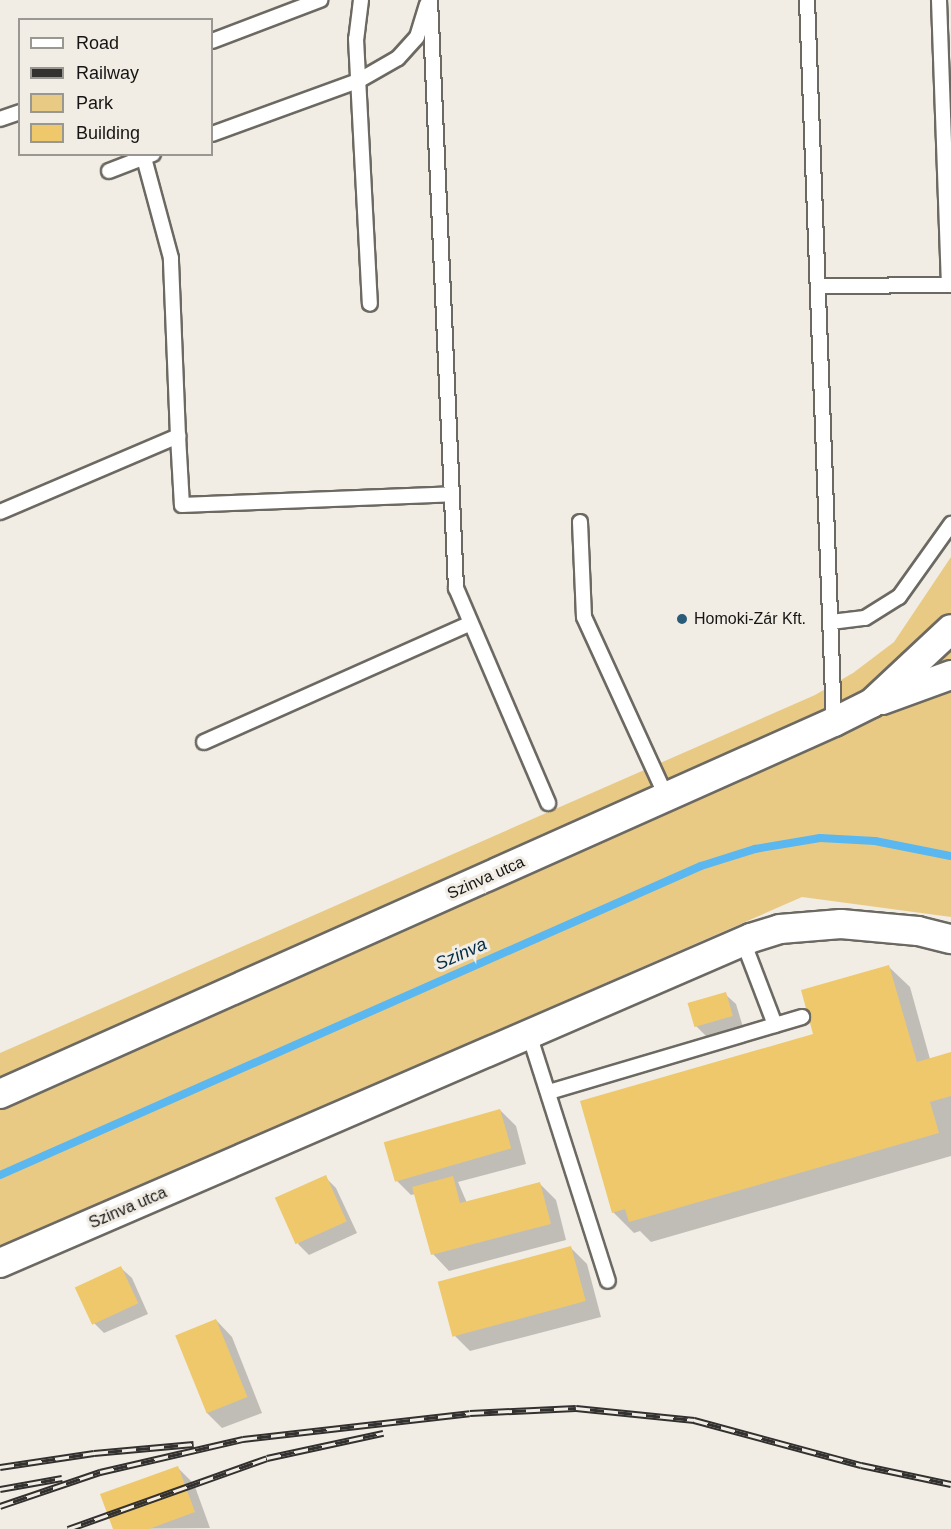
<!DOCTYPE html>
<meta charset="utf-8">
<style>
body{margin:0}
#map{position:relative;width:951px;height:1529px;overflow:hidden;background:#f1ede5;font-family:Helvetica,sans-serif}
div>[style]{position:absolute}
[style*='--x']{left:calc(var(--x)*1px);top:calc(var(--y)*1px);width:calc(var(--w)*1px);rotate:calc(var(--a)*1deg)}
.green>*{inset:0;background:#e8ca84}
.shadow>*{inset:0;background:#0003}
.stream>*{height:8px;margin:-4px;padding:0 4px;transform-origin:4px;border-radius:4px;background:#5ab7ef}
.building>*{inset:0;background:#eec86b;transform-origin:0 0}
.roads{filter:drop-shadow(2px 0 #6c6962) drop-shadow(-2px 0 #6c6962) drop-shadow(0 2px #6c6962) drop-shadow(0 -2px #6c6962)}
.lane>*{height:14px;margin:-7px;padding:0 7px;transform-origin:7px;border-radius:7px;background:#fff}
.street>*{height:28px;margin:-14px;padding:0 14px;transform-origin:14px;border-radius:14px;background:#fff}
.rail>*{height:7px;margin-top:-3.5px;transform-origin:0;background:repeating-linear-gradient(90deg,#f1ede5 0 14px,#33312f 0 28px);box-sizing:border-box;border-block:2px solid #33312f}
.dots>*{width:16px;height:16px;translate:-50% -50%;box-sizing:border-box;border:3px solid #f1ede5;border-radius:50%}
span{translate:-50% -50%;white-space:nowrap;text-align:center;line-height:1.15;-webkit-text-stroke:6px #f1ede5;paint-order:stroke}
.poi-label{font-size:16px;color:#161513}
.left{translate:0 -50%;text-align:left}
.street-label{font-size:16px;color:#161513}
.water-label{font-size:18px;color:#042e45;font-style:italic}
.legend{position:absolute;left:18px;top:18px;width:195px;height:138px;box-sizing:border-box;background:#f1ede5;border:2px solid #999791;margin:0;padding:8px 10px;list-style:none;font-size:18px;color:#161513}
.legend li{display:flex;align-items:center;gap:12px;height:30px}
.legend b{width:30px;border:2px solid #999791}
</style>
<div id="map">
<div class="green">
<i style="clip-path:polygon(951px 557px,951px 917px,802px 897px,0 1248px,0 1053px,815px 695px,853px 673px,894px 642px)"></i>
</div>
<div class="shadow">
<i style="clip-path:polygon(889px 967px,910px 987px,930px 1059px,951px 1053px,951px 1156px,651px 1242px,640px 1231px,634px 1233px,613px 1212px)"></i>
<i style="clip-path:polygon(725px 994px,736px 1004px,743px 1027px,707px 1037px,696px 1026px)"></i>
<i style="clip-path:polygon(500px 1110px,516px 1126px,526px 1164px,458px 1182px,467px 1203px,540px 1184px,556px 1200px,566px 1240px,449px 1271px,433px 1254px,415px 1194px,411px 1195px,395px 1179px)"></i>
<i style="clip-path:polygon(325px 1177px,336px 1188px,357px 1233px,309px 1255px,298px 1244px)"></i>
<i style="clip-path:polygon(571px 1248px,587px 1264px,601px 1317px,470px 1351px,454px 1335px)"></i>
<i style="clip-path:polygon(121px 1268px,132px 1278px,148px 1314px,104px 1333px,93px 1322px)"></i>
<i style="clip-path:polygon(216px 1320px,232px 1337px,262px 1413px,222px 1428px,206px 1412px)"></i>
<i style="clip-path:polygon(178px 1468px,194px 1484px,210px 1528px,114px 1529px)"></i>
</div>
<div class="stream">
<i style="--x:0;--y:1175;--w:766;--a:-23.79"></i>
<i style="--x:701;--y:866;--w:57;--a:-17.5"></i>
<i style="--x:755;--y:849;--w:66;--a:-9.6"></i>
<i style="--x:820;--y:838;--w:55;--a:3.1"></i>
<i style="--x:875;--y:841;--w:77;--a:11.2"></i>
</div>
<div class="building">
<i style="clip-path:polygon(889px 965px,917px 1062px,951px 1052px,951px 1096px,930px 1102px,939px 1133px,629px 1222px,625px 1209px,612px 1213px,580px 1101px,813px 1034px,801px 990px)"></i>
<i style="left:726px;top:992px;width:25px;height:40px;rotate:74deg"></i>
<i style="left:500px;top:1109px;width:41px;height:121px;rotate:74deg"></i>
<i style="left:326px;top:1175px;width:51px;height:56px;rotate:66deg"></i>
<i style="clip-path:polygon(453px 1176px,460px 1203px,540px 1182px,551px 1224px,431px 1255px,412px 1187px)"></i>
<i style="left:571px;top:1246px;width:57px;height:138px;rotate:75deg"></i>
<i style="left:121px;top:1266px;width:41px;height:51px;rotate:65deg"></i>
<i style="left:216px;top:1319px;width:84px;height:44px;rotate:68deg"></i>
<i style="clip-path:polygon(178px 1466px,195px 1512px,149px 1529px,113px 1529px,100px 1494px)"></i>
</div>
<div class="roads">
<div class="lane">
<i style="--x:361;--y:0;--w:39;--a:97"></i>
<i style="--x:356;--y:39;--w:265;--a:87"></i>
<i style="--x:430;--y:0;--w:589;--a:87.47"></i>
<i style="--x:456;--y:588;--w:234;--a:66.8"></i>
<i style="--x:807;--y:0;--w:723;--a:87.86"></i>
<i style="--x:939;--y:0;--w:285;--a:88"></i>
<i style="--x:212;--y:41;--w:116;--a:-20.8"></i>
<i style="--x:0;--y:119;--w:21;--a:-19"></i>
<i style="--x:212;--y:134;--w:155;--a:-20"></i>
<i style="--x:358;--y:81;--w:46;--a:-29.9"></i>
<i style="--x:398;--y:58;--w:28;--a:-48"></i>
<i style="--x:417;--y:37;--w:34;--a:-73"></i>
<i style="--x:109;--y:171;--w:47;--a:-21.1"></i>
<i style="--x:818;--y:286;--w:133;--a:-0.4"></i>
<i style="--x:178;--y:436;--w:69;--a:86.7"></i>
<i style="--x:182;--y:505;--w:270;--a:-2.3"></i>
<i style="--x:0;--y:512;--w:194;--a:-23.1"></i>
<i style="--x:178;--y:436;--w:178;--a:-92.3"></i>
<i style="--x:171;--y:258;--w:104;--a:-105.1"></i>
<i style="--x:580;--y:522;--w:95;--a:87.6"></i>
<i style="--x:584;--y:617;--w:199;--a:65.4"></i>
<i style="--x:831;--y:622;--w:34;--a:-7"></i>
<i style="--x:865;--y:618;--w:40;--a:-32"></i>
<i style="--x:899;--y:597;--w:90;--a:-54.5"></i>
<i style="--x:204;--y:742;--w:290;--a:-24"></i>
<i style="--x:743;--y:941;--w:90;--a:69.1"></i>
<i style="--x:529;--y:1034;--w:259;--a:72.3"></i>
<i style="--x:549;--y:1092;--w:264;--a:-16.5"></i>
</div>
<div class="street">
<i style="--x:882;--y:700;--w:73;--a:-19.9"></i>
<i style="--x:0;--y:1094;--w:913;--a:-24.04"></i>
<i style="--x:834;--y:722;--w:42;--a:-26.6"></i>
<i style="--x:872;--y:703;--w:108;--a:-43.1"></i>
<i style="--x:0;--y:1263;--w:818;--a:-23.4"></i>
<i style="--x:751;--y:938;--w:30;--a:-17"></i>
<i style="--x:780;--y:929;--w:61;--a:-4.7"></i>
<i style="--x:841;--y:924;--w:77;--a:5.2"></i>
<i style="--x:918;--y:931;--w:34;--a:14"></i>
</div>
</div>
<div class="rail">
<i style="--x:0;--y:1467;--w:95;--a:-8.5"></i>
<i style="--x:94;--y:1453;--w:100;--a:-5.1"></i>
<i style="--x:0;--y:1489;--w:63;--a:-10.1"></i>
<i style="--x:0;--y:1506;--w:106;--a:-18.8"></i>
<i style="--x:100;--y:1472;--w:147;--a:-13"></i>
<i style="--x:243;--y:1439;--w:228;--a:-6.5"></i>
<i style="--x:470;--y:1413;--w:106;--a:-2.7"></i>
<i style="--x:576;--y:1408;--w:119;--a:5.8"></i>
<i style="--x:694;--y:1420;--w:173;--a:15.1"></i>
<i style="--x:861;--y:1465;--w:92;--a:11.9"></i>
<i style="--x:68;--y:1529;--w:211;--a:-19.6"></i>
<i style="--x:267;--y:1458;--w:119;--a:-12.2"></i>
</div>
<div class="dots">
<i style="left:682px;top:619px;background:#2a5b79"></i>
</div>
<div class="poi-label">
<span class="left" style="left:694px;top:619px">Homoki-Zár Kft.</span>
</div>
<div class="street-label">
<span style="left:486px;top:878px;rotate:-24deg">Szinva utca</span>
<span style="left:128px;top:1208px;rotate:-23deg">Szinva utca</span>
</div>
<div class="water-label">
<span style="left:461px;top:954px;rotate:-24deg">Szinva</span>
</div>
<ul class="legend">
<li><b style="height:8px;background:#fff"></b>Road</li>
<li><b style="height:8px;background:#33312f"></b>Railway</li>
<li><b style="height:16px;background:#e8ca84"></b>Park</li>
<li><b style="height:16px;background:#eec86b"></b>Building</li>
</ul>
</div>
